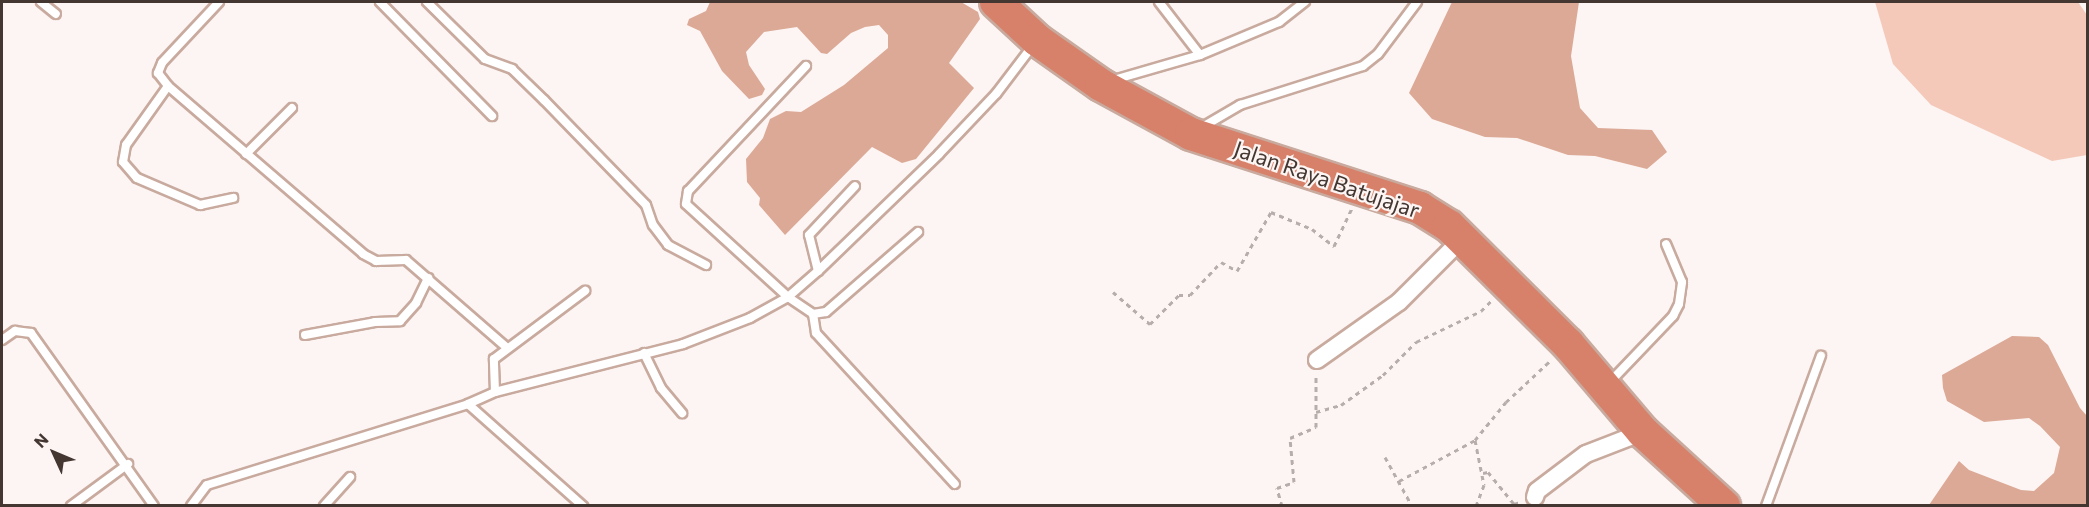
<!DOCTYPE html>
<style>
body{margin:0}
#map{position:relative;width:2089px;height:507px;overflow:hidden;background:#fcf5f3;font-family:Commissioner,sans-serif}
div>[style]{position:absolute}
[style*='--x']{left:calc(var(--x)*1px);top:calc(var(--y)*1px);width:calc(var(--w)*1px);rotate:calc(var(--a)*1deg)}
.green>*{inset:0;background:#f4c9b9}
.forest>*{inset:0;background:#dca996}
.path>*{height:3px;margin-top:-1.5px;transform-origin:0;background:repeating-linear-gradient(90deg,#b7aeab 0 4.5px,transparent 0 9px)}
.roads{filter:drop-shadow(2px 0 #c9aa9e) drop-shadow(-2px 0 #c9aa9e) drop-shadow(0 2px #c9aa9e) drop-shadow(0 -2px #c9aa9e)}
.lane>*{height:8px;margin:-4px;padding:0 4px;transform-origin:4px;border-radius:4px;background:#fff}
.street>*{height:16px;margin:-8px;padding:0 8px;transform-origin:8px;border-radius:8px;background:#fff}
.highway>*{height:32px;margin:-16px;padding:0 16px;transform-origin:16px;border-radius:16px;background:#d7806a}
span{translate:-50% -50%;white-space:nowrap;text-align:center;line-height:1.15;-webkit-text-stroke:4.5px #fcf5f3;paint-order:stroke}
.street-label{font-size:22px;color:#443732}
.frame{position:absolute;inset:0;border:3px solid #443732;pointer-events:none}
.north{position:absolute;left:24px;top:423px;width:60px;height:60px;-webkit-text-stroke:4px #fcf5f3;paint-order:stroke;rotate:314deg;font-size:16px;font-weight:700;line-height:24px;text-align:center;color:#443732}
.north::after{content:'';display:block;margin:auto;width:21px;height:27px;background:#443732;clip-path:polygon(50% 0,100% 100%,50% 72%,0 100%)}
</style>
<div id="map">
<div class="green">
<i style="clip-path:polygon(1875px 2px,2078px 2px,2087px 15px,2087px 155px,2052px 161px,1931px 105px,1893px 64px)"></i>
</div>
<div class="forest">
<i style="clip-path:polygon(710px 2px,961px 2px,978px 12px,980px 19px,949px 63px,974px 88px,916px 159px,902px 163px,872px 147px,785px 235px,759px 205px,760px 198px,747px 182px,746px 159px,763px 138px,770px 119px,786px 111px,801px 112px,844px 85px,888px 48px,888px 35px,879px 25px,865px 27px,851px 33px,827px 54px,821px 53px,797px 27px,764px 32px,746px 52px,749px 65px,765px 89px,762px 95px,749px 99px,722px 71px,700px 31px,687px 25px,689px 19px,706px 11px)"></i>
<i style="clip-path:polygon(1452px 2px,1579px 2px,1571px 56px,1580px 108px,1598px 128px,1652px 130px,1667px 152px,1647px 169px,1595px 156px,1568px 155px,1517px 138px,1485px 137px,1432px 119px,1409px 93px)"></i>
<i style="clip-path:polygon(2012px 336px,2039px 337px,2048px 345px,2080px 408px,2087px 416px,2087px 505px,1929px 505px,1959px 461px,1969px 470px,2021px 490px,2034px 491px,2054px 473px,2060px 447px,2040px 426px,2029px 418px,1984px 422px,1947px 401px,1943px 388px,1942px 375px)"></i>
</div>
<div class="path">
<i style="--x:1113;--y:292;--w:49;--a:40.9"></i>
<i style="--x:1150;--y:324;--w:41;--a:-45"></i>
<i style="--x:1179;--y:295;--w:11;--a:0"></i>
<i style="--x:1190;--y:295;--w:45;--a:-46.8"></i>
<i style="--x:1221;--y:262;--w:18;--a:29"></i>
<i style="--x:1237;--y:271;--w:68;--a:-60"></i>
<i style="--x:1271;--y:212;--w:44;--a:22.5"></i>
<i style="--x:1312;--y:229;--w:28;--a:38"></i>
<i style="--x:1334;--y:246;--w:42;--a:-64.7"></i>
<i style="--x:1316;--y:412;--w:26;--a:-16"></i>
<i style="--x:1341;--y:405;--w:52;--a:-35.5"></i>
<i style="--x:1383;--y:375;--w:47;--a:-45"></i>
<i style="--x:1416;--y:342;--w:72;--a:-25.5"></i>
<i style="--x:1481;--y:311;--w:17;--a:-45"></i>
<i style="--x:1475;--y:440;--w:46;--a:78.7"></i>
<i style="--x:1484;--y:485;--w:22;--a:111"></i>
<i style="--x:1385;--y:457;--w:56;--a:61.1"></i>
<i style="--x:1483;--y:473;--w:5;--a:-11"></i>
<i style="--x:1488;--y:472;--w:41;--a:50.9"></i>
<i style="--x:1514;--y:504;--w:6;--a:-18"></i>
<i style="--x:1399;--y:481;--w:86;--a:-28.3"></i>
<i style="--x:1475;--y:440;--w:49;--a:-50.8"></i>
<i style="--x:1506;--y:402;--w:62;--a:-43"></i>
<i style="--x:1282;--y:506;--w:19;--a:-106"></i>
<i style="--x:1277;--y:488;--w:18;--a:-19"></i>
<i style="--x:1294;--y:482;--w:44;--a:-95.2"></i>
<i style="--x:1290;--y:438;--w:28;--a:-23"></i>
<i style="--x:1316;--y:427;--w:52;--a:-90"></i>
</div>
<div class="roads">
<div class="lane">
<i style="--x:41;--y:2;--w:19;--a:39"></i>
<i style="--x:219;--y:2;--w:83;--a:133.1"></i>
<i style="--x:162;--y:63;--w:11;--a:112"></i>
<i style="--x:158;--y:73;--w:16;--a:52"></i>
<i style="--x:168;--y:86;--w:257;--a:40.7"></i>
<i style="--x:363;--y:254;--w:15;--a:28"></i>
<i style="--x:376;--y:261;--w:30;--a:-2"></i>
<i style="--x:406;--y:260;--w:133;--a:41"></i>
<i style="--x:380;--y:2;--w:160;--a:45.5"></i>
<i style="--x:427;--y:2;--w:81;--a:44.5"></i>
<i style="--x:485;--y:59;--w:29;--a:20"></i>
<i style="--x:512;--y:69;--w:45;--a:44.1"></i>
<i style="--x:544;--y:100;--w:146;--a:45.8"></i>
<i style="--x:646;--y:205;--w:21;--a:71"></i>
<i style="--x:653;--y:225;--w:25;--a:53"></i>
<i style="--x:668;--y:245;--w:43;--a:27.8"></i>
<i style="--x:1159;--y:2;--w:67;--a:52.3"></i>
<i style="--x:806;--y:66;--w:172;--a:133.3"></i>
<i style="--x:688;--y:191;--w:13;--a:99"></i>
<i style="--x:686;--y:204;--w:138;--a:42.4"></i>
<i style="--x:788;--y:297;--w:30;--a:34"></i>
<i style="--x:813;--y:314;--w:13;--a:-9"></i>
<i style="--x:826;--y:312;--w:122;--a:-41"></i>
<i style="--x:1110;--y:81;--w:94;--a:-16.1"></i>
<i style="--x:1200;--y:55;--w:86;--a:-22.7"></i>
<i style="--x:1279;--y:22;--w:33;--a:-38"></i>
<i style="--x:168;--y:86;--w:72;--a:125.4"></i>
<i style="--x:126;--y:145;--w:17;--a:100"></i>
<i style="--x:123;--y:162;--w:21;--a:49"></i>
<i style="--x:137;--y:178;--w:69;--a:23.2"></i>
<i style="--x:200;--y:205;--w:34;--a:-12"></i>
<i style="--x:1199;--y:129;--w:48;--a:-30.3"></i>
<i style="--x:1240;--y:105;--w:129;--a:-17.6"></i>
<i style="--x:1363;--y:66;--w:19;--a:-39"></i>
<i style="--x:1378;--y:54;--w:65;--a:-53.1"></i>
<i style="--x:246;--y:154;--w:65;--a:-45"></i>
<i style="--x:818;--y:271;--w:37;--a:-104"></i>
<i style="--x:809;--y:235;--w:67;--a:-46.8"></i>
<i style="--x:813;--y:314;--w:19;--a:81"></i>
<i style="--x:816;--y:333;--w:205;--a:47.4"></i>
<i style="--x:305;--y:335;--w:71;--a:-10.5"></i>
<i style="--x:375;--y:322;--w:25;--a:-2"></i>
<i style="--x:400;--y:321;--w:24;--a:-48"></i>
<i style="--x:416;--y:303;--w:28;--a:-64"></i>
<i style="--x:2;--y:340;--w:16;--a:-35"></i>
<i style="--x:15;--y:331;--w:16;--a:7"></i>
<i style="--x:31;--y:333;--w:212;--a:54.6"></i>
<i style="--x:644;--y:353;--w:39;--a:64"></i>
<i style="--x:661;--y:388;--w:33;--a:50"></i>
<i style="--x:1609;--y:383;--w:93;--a:-46.3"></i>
<i style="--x:1673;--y:316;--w:13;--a:-63"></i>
<i style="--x:1679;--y:304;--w:22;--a:-82"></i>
<i style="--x:1682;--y:282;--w:41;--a:-112.8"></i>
<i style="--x:495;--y:392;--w:33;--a:-92"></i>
<i style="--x:494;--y:359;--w:114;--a:-36.8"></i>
<i style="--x:468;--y:404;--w:154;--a:41.6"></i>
<i style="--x:71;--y:506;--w:71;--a:-36.4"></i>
<i style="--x:191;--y:506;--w:26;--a:-53"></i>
<i style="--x:207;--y:485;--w:273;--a:-17.2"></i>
<i style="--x:468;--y:404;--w:30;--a:-24"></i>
<i style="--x:495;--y:392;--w:194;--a:-14.3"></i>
<i style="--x:683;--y:344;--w:72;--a:-21.2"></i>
<i style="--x:750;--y:318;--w:43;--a:-28.9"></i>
<i style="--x:788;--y:297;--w:40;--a:-41"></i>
<i style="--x:818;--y:271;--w:168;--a:-44"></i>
<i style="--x:939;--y:154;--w:83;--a:-46.5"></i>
<i style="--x:996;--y:94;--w:63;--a:-52.8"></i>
<i style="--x:324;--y:506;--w:39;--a:-48"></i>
<i style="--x:1766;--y:506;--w:160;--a:-69.9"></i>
</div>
<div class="street">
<i style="--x:1317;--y:360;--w:100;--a:-35.3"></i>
<i style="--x:1399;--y:302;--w:91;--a:-45"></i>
<i style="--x:1535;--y:497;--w:6;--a:-72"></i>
<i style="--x:1537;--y:491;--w:61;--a:-37.1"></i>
<i style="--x:1586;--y:454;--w:61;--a:-21.1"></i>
</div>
<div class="highway">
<i style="--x:996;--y:2;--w:56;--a:42.8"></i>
<i style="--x:1037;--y:40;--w:78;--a:35.1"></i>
<i style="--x:1101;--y:85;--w:102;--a:28.6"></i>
<i style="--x:1191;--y:134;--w:241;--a:17.9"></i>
<i style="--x:1420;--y:208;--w:34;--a:32"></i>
<i style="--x:1449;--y:226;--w:168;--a:44.8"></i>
<i style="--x:1568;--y:344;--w:116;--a:49.6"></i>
<i style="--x:1643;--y:432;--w:110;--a:42.4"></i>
</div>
</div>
<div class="street-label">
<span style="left:1327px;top:179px;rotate:19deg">Jalan Raya Batujajar</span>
</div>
<div class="frame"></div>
<div class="north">N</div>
</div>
